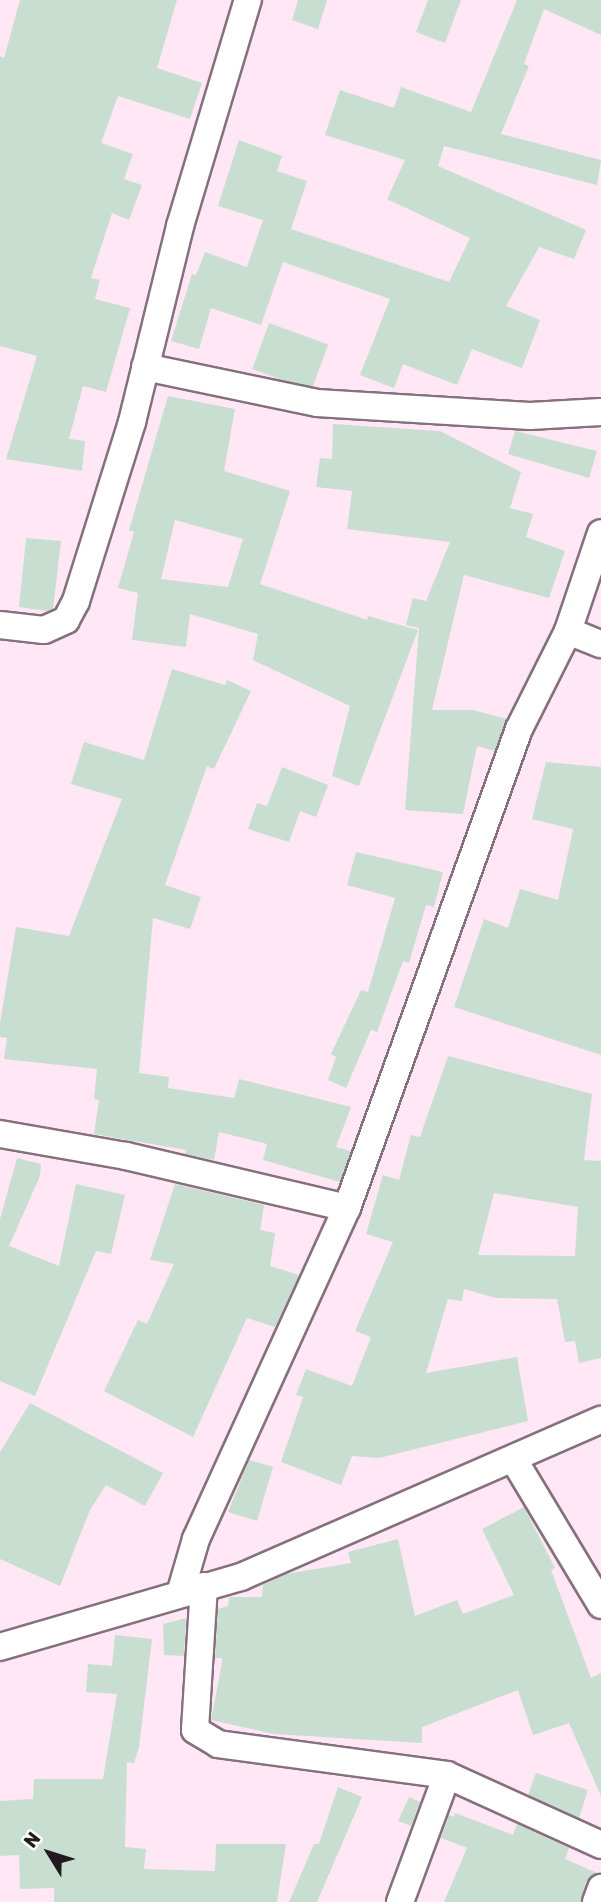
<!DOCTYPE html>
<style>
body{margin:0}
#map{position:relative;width:601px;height:1902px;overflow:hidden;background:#ffe7f5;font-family:Rubik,sans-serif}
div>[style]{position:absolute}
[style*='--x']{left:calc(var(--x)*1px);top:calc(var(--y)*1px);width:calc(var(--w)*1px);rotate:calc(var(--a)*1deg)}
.building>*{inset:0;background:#c8ded0;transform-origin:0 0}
.roads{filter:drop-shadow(2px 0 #85707d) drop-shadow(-2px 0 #85707d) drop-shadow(0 2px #85707d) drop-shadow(0 -2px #85707d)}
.minor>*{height:26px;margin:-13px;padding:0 13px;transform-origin:13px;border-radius:13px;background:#fff}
span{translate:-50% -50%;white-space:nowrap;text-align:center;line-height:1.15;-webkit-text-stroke:5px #fcfcfc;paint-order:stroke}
.north{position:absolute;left:14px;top:1818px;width:70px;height:70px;-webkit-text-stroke:5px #fcfcfc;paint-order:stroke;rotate:308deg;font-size:19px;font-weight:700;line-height:28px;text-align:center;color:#221a1f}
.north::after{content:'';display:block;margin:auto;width:24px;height:32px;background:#221a1f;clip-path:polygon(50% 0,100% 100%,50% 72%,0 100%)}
</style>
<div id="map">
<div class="building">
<i style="clip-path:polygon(20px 0,177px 0,157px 68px,202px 83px,190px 119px,118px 96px,101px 143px,133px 154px,124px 179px,142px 185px,129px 220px,112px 213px,91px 278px,100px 280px,95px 299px,130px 308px,106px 392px,83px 386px,69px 439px,85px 441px,82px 471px,6px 459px,37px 356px,0 346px,0 56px,4px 58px)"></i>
<i style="clip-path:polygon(298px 0,327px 0,318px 29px,292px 20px)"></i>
<i style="clip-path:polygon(428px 0,461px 0,445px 43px,416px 32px)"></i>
<i style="clip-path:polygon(517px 0,601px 0,601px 35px,544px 9px,524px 64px,529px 66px,501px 134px,601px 160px,597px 185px,444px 146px,438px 166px,586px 230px,574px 259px,539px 247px,506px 306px,540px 320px,522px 368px,472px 349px,457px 385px,403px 364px,394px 388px,360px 375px,390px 299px,283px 262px,261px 325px,211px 308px,199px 349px,171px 341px,192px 274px,196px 275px,205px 252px,247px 267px,263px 220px,218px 206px,239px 140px,282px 156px,277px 171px,307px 181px,291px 229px,449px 282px,470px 238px,387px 199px,405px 160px,325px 135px,340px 90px,394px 108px,401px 87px,471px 112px)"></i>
<i style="left:269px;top:323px;width:63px;height:49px;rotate:20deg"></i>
<i style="clip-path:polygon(evenodd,168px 396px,235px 409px,224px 471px,290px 491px,260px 584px,367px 620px,368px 616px,418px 630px,359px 786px,332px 776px,350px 706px,253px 660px,258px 634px,190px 614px,186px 647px,132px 640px,138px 593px,118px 588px,134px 532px,129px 530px,168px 396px,175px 520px,243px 539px,228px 587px,161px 579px,175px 520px)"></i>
<i style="clip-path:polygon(333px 424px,440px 431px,521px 472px,510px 508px,533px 514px,526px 537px,565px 551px,549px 598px,464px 575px,432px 710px,473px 710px,507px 719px,495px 751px,477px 746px,463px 814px,405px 810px,419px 628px,406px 625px,413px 598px,426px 601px,450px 542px,347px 529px,352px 491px,316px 487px,320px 458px,332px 459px)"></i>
<i style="clip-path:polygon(515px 431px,597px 451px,589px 478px,508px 454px)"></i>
<i style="clip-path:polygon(26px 538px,61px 541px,53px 609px,47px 611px,19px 607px)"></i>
<i style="clip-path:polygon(172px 669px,225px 685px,227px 680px,251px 691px,214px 769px,207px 766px,165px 885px,201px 897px,190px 929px,153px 918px,139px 1073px,169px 1077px,168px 1088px,234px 1098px,239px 1079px,351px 1107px,336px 1147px,351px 1151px,340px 1182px,263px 1160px,267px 1144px,219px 1132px,214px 1160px,185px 1154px,186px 1150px,94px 1134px,99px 1100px,94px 1099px,97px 1069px,4px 1059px,7px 1038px,0 1037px,0 1023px,16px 927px,69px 936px,122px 799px,71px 784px,84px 742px,144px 760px)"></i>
<i style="clip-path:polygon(546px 762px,601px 767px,601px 1055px,454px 1007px,484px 919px,508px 928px,520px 889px,558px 900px,573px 829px,532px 819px)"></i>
<i style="clip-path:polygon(282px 767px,328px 785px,316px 817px,300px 811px,289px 842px,248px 829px,257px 803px,267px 806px)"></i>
<i style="clip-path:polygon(356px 852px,443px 872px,434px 907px,426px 905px,409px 963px,403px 961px,377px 1032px,371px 1030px,346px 1088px,328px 1080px,336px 1057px,331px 1054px,361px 990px,368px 992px,395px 898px,347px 885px)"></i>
<i style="clip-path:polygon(evenodd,448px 1056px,592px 1094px,584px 1160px,601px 1161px,601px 1358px,579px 1363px,575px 1341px,565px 1342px,557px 1299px,496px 1298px,464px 1289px,462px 1301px,448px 1299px,426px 1373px,517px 1357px,528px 1421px,379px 1458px,352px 1456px,341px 1485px,281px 1462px,303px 1397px,296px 1395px,306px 1369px,352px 1386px,371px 1337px,355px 1331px,393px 1242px,366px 1234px,383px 1175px,399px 1180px,411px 1135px,420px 1137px,448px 1056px,494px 1193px,578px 1207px,575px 1256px,478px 1255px,494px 1193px)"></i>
<i style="clip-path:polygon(17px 1158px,41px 1164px,40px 1176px,9px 1246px,59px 1266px,76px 1184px,125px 1195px,111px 1254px,96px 1251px,35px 1396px,0 1381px,0 1219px)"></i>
<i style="clip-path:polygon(175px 1184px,264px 1205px,260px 1230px,275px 1233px,270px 1266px,299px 1275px,275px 1327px,247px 1318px,193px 1437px,104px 1391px,138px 1320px,147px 1324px,174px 1264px,150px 1260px)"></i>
<i style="clip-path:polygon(30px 1403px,163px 1473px,145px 1506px,106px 1485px,90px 1510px,60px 1586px,0 1559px,0 1452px)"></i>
<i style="clip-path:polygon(249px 1460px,273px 1467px,257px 1521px,228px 1512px)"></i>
<i style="clip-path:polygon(524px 1507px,555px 1568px,551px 1570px,591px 1678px,601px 1673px,601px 1796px,569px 1723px,533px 1735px,518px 1690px,422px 1727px,422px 1743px,274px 1734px,211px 1720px,222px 1663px,222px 1658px,215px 1658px,218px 1609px,228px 1606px,229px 1597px,262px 1597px,263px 1585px,286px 1574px,351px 1563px,348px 1552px,398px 1539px,415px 1616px,457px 1600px,463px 1614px,514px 1595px,482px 1529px)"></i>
<i style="clip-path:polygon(186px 1618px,184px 1656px,164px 1655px,163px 1624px)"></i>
<i style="clip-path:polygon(115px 1635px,152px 1639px,139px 1747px,134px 1763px,127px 1762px,125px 1847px,146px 1849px,144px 1869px,215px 1871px,216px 1844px,286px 1844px,277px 1902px,54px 1902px,54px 1888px,20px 1889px,19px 1855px,0 1856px,0 1801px,33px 1799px,34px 1779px,103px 1779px,117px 1694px,86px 1692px,88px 1664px,112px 1666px)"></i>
<i style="clip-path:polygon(536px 1773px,588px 1790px,579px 1818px,528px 1795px)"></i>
<i style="clip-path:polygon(338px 1787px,362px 1797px,317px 1902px,289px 1902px,314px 1844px,319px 1844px)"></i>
<i style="clip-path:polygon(409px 1797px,420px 1802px,411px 1826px,398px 1821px)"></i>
<i style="clip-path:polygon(455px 1813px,513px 1835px,517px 1824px,569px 1848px,565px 1859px,597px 1873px,586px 1882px,581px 1902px,444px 1902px,467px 1848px,441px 1838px,449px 1815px,454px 1817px)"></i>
</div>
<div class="roads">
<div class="minor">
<i style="--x:145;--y:367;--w:176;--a:11.8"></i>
<i style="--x:317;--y:403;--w:213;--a:3.5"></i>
<i style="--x:530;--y:416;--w:71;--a:-3.2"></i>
<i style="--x:0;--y:625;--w:44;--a:6.5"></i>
<i style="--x:44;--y:630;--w:24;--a:-24"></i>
<i style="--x:66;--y:620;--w:21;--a:-62"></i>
<i style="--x:76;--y:601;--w:188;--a:-72.6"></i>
<i style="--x:132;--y:422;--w:202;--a:-76.2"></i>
<i style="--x:180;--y:226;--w:236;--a:-73.3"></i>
<i style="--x:568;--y:631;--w:35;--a:22"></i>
<i style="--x:0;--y:1134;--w:128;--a:9.9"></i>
<i style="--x:126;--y:1156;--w:227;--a:13.2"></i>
<i style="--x:514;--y:1460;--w:169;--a:59"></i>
<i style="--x:204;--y:1586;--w:144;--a:93.6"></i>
<i style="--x:195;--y:1730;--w:27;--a:31"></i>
<i style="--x:218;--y:1744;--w:231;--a:7.7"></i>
<i style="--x:447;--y:1775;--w:169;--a:24.4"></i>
<i style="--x:180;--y:1594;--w:57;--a:-73.8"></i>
<i style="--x:196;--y:1539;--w:364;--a:-65.5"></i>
<i style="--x:347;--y:1208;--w:509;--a:-70.25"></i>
<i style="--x:519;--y:729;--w:110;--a:-63.4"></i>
<i style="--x:568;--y:631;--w:103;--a:-71.4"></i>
<i style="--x:0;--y:1647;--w:251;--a:-16.2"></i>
<i style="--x:241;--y:1577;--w:393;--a:-23.6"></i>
<i style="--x:400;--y:1902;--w:135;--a:-69.7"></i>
<i style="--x:596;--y:1902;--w:15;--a:-70"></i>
</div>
</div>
<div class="north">N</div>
</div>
